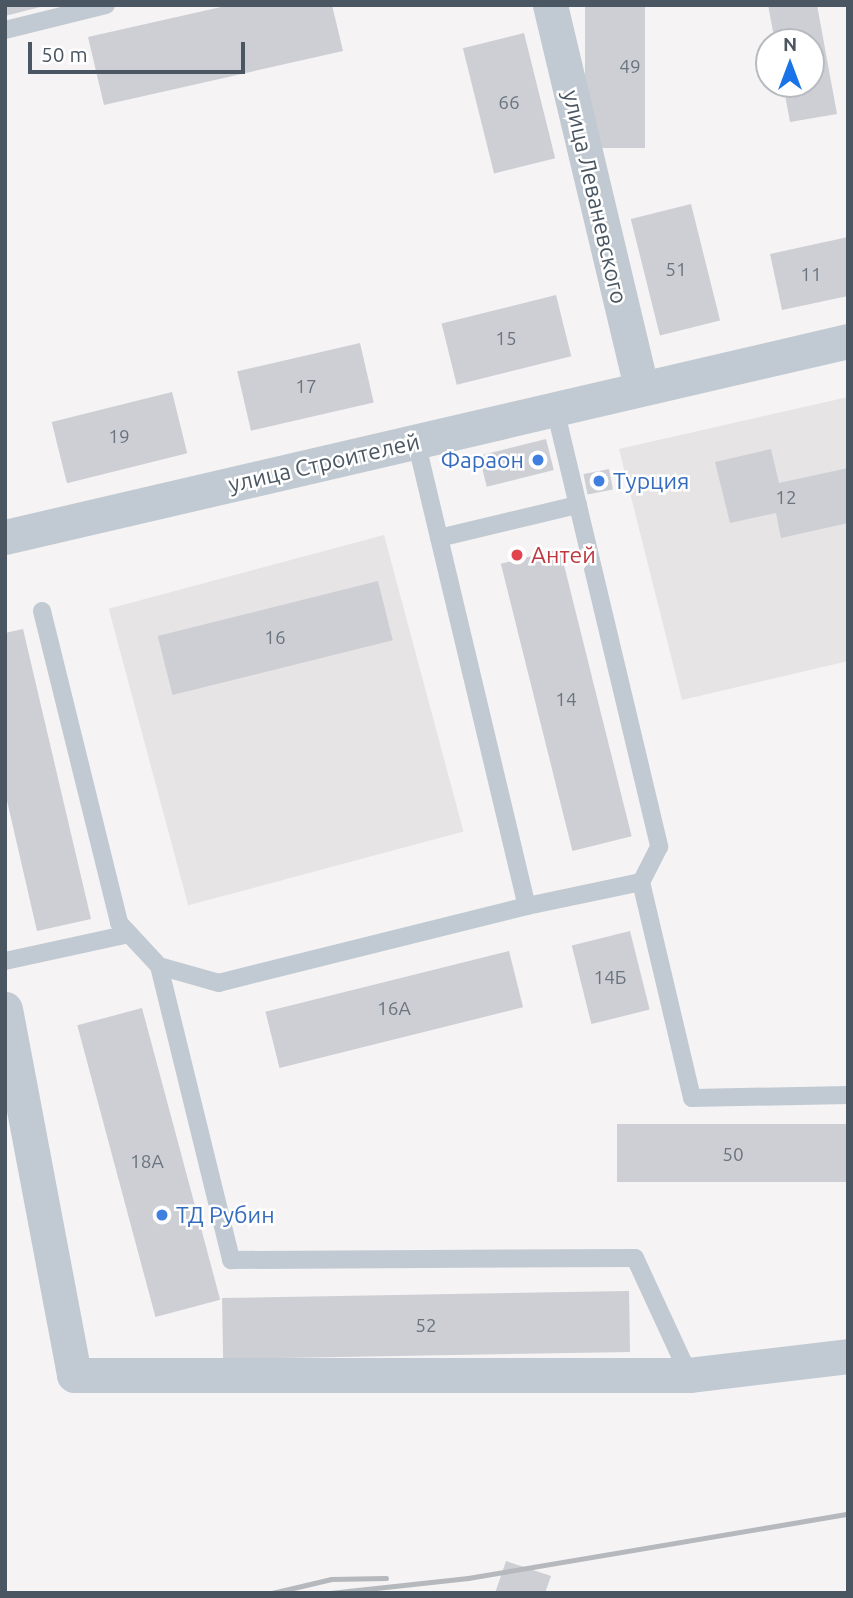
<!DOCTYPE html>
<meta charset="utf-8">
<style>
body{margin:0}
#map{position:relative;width:853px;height:1598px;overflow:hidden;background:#f5f3f3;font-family:Ubuntu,sans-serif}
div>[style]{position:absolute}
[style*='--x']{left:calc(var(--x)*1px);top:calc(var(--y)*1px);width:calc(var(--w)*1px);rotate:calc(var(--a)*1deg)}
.education>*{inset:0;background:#e6e4e5;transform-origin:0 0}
.building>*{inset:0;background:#cdcfd5;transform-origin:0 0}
.lane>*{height:18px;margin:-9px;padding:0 9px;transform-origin:9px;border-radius:9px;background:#c1cad2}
.street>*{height:35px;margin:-17.5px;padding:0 17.5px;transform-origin:17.5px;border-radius:17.5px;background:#c1cad2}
.rail>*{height:5px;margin:-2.5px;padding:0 2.5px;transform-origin:2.5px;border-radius:2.5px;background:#b5b8bd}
.dots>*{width:19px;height:19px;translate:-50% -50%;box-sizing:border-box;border:4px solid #fff;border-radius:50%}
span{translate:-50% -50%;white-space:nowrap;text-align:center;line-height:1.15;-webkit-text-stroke:5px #fff;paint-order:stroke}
.number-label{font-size:19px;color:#6b747e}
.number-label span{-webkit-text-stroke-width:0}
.street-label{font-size:23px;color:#4a5661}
.shop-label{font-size:23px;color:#366cbe}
.right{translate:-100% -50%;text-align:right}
.left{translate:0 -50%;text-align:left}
.health-label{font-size:23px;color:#be3a42}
.frame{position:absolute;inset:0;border:7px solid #4a5661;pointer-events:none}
.north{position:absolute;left:755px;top:28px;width:70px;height:70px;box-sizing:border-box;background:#fff;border:2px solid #b7bbc0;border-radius:50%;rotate:0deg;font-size:19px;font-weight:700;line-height:28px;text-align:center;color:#4a5661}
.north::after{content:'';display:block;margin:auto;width:24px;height:32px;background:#1a73e8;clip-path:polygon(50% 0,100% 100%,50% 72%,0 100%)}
.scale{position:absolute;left:28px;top:42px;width:217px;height:32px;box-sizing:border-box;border:4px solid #4a5661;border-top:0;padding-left:9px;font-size:21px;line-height:24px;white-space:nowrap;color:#4a5661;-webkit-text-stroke:5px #fff;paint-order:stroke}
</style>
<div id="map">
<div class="education">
<i style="clip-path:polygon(848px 397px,848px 661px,682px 700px,619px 449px)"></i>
<i style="left:384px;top:535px;width:307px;height:285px;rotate:75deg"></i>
</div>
<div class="building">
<i style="clip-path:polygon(5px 5px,44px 5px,44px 6px,5px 16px)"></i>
<i style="clip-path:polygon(230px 5px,332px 5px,343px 51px,104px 105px,88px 37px)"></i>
<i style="left:585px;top:5px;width:60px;height:143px"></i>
<i style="clip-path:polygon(768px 5px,817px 5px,837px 114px,790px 122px,783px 84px,811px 84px,811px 42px,775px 42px)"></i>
<i style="left:524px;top:33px;width:129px;height:63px;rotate:76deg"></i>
<i style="left:691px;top:204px;width:120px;height:62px;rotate:76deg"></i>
<i style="clip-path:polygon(848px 237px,848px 296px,782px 310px,770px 254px)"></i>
<i style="left:556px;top:295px;width:63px;height:118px;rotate:76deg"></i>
<i style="left:360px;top:343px;width:61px;height:126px;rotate:77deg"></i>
<i style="left:172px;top:392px;width:63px;height:124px;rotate:76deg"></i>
<i style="left:546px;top:439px;width:32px;height:69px;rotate:76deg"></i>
<i style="clip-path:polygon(771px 449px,779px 483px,848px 468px,848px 523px,781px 538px,776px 513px,730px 523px,715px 462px)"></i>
<i style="left:609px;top:469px;width:21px;height:26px;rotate:79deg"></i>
<i style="left:560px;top:549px;width:296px;height:61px;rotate:76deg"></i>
<i style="left:378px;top:581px;width:61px;height:227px;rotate:76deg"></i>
<i style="clip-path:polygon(23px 629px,91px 919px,37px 931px,5px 792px,5px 633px)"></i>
<i style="left:630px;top:931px;width:81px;height:60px;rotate:76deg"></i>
<i style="left:509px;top:951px;width:58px;height:251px;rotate:76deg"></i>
<i style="left:142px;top:1008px;width:302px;height:67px;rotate:75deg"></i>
<i style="left:848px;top:1124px;width:58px;height:231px;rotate:90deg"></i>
<i style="left:629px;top:1291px;width:61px;height:407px;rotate:89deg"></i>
<i style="clip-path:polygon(506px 1561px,551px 1576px,545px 1593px,495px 1593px)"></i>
</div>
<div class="lane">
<i style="--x:5;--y:30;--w:104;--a:-13.9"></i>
<i style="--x:555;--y:409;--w:450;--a:76.6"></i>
<i style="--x:659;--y:847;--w:39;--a:117"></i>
<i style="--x:416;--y:441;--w:478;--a:76.6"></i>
<i style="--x:527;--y:906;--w:317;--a:166"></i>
<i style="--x:219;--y:983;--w:62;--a:-164.2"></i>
<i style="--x:159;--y:966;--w:303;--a:76.2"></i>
<i style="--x:231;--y:1260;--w:404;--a:-0.3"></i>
<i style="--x:635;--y:1258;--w:129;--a:65.2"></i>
<i style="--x:439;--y:538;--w:143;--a:-13.4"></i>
<i style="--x:42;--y:611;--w:321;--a:76.1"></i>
<i style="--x:119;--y:923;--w:59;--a:47.1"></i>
<i style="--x:527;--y:906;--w:116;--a:-11.9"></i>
<i style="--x:641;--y:882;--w:222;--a:76.7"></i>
<i style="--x:692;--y:1098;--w:156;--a:-1.1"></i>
<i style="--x:5;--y:961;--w:127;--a:-12.3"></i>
</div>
<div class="street">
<i style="--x:550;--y:5;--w:394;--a:76.6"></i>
<i style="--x:5;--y:537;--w:865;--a:-13.09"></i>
<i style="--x:5;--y:1009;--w:372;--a:79.3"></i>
<i style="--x:74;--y:1375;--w:615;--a:0"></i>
<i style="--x:689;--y:1375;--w:160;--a:-6.8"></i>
</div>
<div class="rail">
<i style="--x:272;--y:1593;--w:61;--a:-13.3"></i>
<i style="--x:331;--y:1579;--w:55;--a:-1"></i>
<i style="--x:330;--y:1593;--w:139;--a:-6.2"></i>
<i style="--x:468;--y:1578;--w:385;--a:-9.6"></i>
</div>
<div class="dots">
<i style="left:538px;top:460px;background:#3f7fe0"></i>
<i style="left:599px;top:481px;background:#3f7fe0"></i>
<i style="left:517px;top:555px;background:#e0444e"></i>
<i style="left:162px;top:1215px;background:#3f7fe0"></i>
</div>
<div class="number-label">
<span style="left:630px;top:67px">49</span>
<span style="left:509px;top:103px">66</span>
<span style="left:676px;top:270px">51</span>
<span style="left:811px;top:275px">11</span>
<span style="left:506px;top:339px">15</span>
<span style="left:306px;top:387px">17</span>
<span style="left:119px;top:437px">19</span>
<span style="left:786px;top:498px">12</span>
<span style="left:275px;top:638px">16</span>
<span style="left:566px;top:700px">14</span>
<span style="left:610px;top:978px">14Б</span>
<span style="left:394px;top:1009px">16А</span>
<span style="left:733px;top:1155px">50</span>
<span style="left:147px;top:1162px">18А</span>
<span style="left:426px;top:1326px">52</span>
</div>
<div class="street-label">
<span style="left:595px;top:197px;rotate:77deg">улица Леваневского</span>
<span style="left:324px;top:463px;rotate:-13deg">улица Строителей</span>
</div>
<div class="shop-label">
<span class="right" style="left:524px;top:460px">Фараон</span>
<span class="left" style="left:613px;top:481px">Турция</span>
<span class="left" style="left:176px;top:1215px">ТД Рубин</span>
</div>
<div class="health-label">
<span class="left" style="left:531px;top:555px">Антей</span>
</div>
<div class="frame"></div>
<div class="north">N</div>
<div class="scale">50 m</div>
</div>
